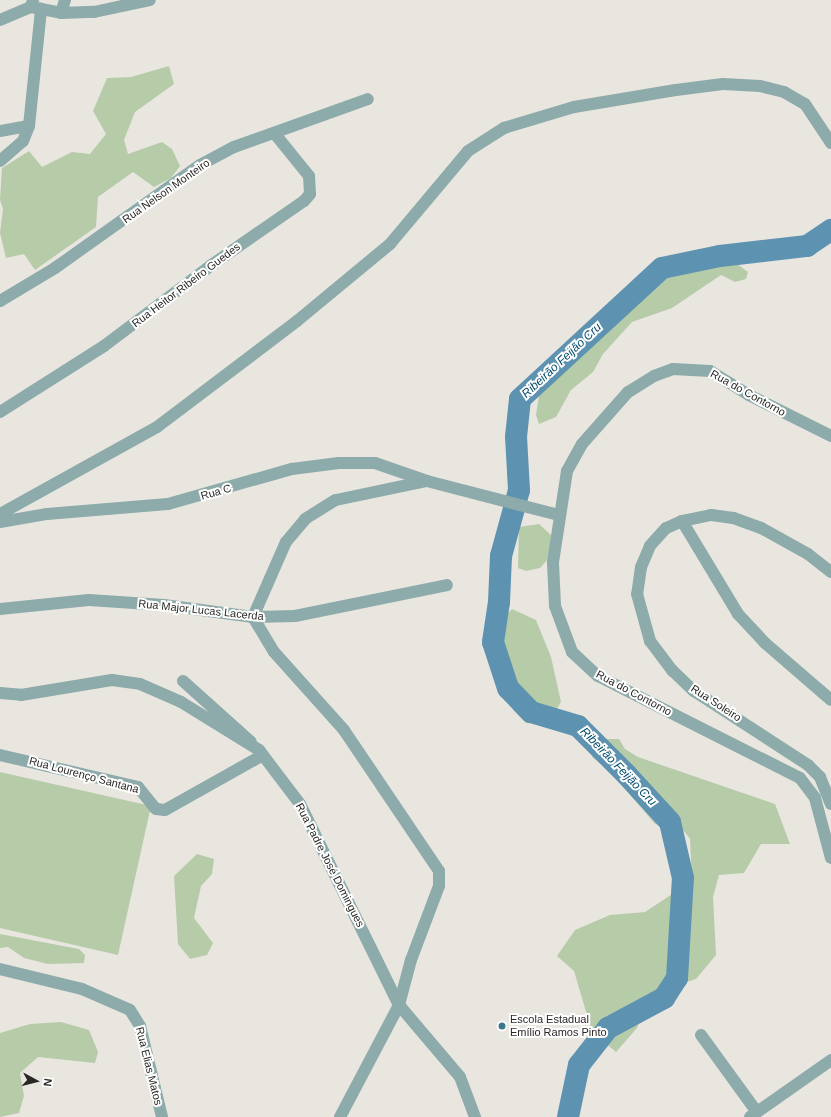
<!DOCTYPE html>
<meta charset="utf-8">
<style>
body{margin:0}
#map{position:relative;width:831px;height:1117px;overflow:hidden;background:#e9e6e0;font-family:Arial,sans-serif}
div>[style]{position:absolute}
[style*='--x']{left:calc(var(--x)*1px);top:calc(var(--y)*1px);width:calc(var(--w)*1px);rotate:calc(var(--a)*1deg)}
.green>*{inset:0;background:#b6cca9}
.river>*{height:22px;margin:-11px;padding:0 11px;transform-origin:11px;border-radius:11px;background:#5e92b1}
.minor>*{height:12px;margin:-6px;padding:0 6px;transform-origin:6px;border-radius:6px;background:#8dabaa}
.tertiary>*{height:12px;margin:-6px;padding:0 6px;transform-origin:6px;border-radius:6px;background:#8dabaa}
.dots>*{width:11px;height:11px;translate:-50% -50%;box-sizing:border-box;border:2px solid #fff;border-radius:50%}
span{translate:-50% -50%;white-space:nowrap;text-align:center;line-height:1.15;-webkit-text-stroke:4px #fff;paint-order:stroke}
.street-label{font-size:11px;color:#292826}
.poi-label{font-size:11px;color:#292826}
.left{translate:0 -50%;text-align:left}
.water-label{font-size:12px;color:#034c6c;font-style:italic}
.north{position:absolute;left:16px;top:1061px;width:40px;height:40px;-webkit-text-stroke:3px #fff;paint-order:stroke;rotate:97deg;font-size:11px;font-weight:700;line-height:16px;text-align:center;color:#292826}
.north::after{content:'';display:block;margin:auto;width:14px;height:18px;background:#292826;clip-path:polygon(50% 0,100% 100%,50% 72%,0 100%)}
</style>
<div id="map">
<div class="green">
<i style="clip-path:polygon(169px 66px,174px 84px,135px 112px,124px 140px,128px 154px,162px 142px,172px 149px,180px 166px,171px 178px,154px 187px,133px 172px,98px 197px,96px 227px,35px 270px,24px 254px,6px 258px,0 233px,3px 209px,0 200px,2px 168px,29px 151px,42px 167px,72px 152px,90px 154px,106px 134px,93px 111px,107px 78px,131px 77px)"></i>
<i style="clip-path:polygon(736px 263px,748px 272px,746px 279px,735px 282px,721px 275px,672px 308px,632px 322px,603px 354px,593px 372px,571px 390px,556px 417px,539px 424px,536px 415px,540px 389px,665px 275px,679px 268px)"></i>
<i style="clip-path:polygon(539px 524px,552px 536px,549px 558px,540px 568px,526px 571px,518px 568px,519px 527px)"></i>
<i style="clip-path:polygon(512px 609px,536px 620px,551px 657px,561px 702px,548px 724px,526px 723px,513px 710px,502px 636px,502px 619px)"></i>
<i style="clip-path:polygon(601px 739px,619px 739px,625px 749px,638px 757px,775px 804px,790px 844px,761px 844px,744px 873px,719px 875px,713px 897px,716px 955px,696px 979px,648px 995px,637px 1028px,616px 1052px,592px 1032px,574px 971px,557px 956px,575px 930px,610px 915px,645px 912px,692px 881px,690px 839px,684px 831px,655px 824px,608px 769px,592px 757px)"></i>
<i style="clip-path:polygon(0 772px,151px 806px,118px 955px,0 928px)"></i>
<i style="clip-path:polygon(197px 854px,214px 859px,212px 874px,201px 886px,194px 918px,213px 943px,207px 955px,190px 959px,178px 944px,174px 876px)"></i>
<i style="clip-path:polygon(0 934px,79px 949px,85px 955px,84px 963px,48px 964px,24px 958px,8px 947px,0 948px)"></i>
<i style="clip-path:polygon(61px 1022px,89px 1030px,98px 1052px,95px 1063px,38px 1057px,20px 1073px,24px 1096px,19px 1113px,0 1117px,0 1033px,30px 1024px)"></i>
</div>
<div class="river">
<i style="--x:568;--y:1117;--w:53;--a:-78.1"></i>
<i style="--x:579;--y:1065;--w:47;--a:-51.9"></i>
<i style="--x:608;--y:1028;--w:64;--a:-28.2"></i>
<i style="--x:664;--y:998;--w:24;--a:-57"></i>
<i style="--x:677;--y:978;--w:100;--a:-86.6"></i>
<i style="--x:683;--y:878;--w:57;--a:-103.1"></i>
<i style="--x:670;--y:822;--w:64;--a:-132.5"></i>
<i style="--x:627;--y:775;--w:69;--a:-135"></i>
<i style="--x:578;--y:726;--w:49;--a:-163.4"></i>
<i style="--x:531;--y:712;--w:33;--a:-134"></i>
<i style="--x:508;--y:688;--w:48;--a:-108.1"></i>
<i style="--x:493;--y:642;--w:40;--a:-81.5"></i>
<i style="--x:499;--y:602;--w:46;--a:-87.5"></i>
<i style="--x:501;--y:556;--w:68;--a:-74.7"></i>
<i style="--x:519;--y:490;--w:53;--a:-93.2"></i>
<i style="--x:516;--y:437;--w:38;--a:-84"></i>
<i style="--x:520;--y:399;--w:193;--a:-42.7"></i>
<i style="--x:662;--y:268;--w:59;--a:-11.7"></i>
<i style="--x:720;--y:256;--w:88;--a:-6.6"></i>
<i style="--x:807;--y:246;--w:29;--a:-34"></i>
</div>
<div class="minor">
<i style="--x:31;--y:7;--w:31;--a:11"></i>
<i style="--x:61;--y:13;--w:14;--a:-73"></i>
<i style="--x:61;--y:13;--w:33;--a:-2"></i>
<i style="--x:94;--y:12;--w:57;--a:-12.1"></i>
<i style="--x:0;--y:20;--w:34;--a:-23"></i>
<i style="--x:31;--y:7;--w:7;--a:-74"></i>
<i style="--x:0;--y:131;--w:29;--a:-10"></i>
<i style="--x:0;--y:161;--w:30;--a:-41"></i>
<i style="--x:23;--y:141;--w:16;--a:-68"></i>
<i style="--x:29;--y:126;--w:118;--a:-84.1"></i>
<i style="--x:0;--y:301;--w:64;--a:-31"></i>
<i style="--x:55;--y:268;--w:178;--a:-35.4"></i>
<i style="--x:200;--y:165;--w:38;--a:-28"></i>
<i style="--x:234;--y:147;--w:142;--a:-19.7"></i>
<i style="--x:0;--y:412;--w:123;--a:-32.4"></i>
<i style="--x:104;--y:346;--w:133;--a:-37"></i>
<i style="--x:210;--y:266;--w:114;--a:-34.7"></i>
<i style="--x:304;--y:201;--w:9;--a:-49"></i>
<i style="--x:310;--y:194;--w:18;--a:-93"></i>
<i style="--x:309;--y:176;--w:54;--a:-129"></i>
<i style="--x:831;--y:436;--w:92;--a:-153.4"></i>
<i style="--x:749;--y:395;--w:46;--a:-148.4"></i>
<i style="--x:710;--y:371;--w:37;--a:-177"></i>
<i style="--x:673;--y:369;--w:20;--a:160"></i>
<i style="--x:654;--y:376;--w:31;--a:148"></i>
<i style="--x:628;--y:392;--w:69;--a:131.5"></i>
<i style="--x:582;--y:444;--w:31;--a:119"></i>
<i style="--x:567;--y:471;--w:93;--a:98.7"></i>
<i style="--x:553;--y:563;--w:43;--a:87.3"></i>
<i style="--x:555;--y:606;--w:49;--a:69.7"></i>
<i style="--x:572;--y:652;--w:35;--a:43"></i>
<i style="--x:598;--y:676;--w:226;--a:26.8"></i>
<i style="--x:800;--y:778;--w:25;--a:53"></i>
<i style="--x:815;--y:798;--w:62;--a:75.1"></i>
<i style="--x:0;--y:514;--w:179;--a:-29"></i>
<i style="--x:157;--y:427;--w:176;--a:-37.1"></i>
<i style="--x:297;--y:321;--w:121;--a:-39.6"></i>
<i style="--x:390;--y:244;--w:121;--a:-50"></i>
<i style="--x:468;--y:151;--w:43;--a:-32.6"></i>
<i style="--x:504;--y:128;--w:73;--a:-16.7"></i>
<i style="--x:574;--y:107;--w:103;--a:-9.5"></i>
<i style="--x:676;--y:90;--w:47;--a:-7.3"></i>
<i style="--x:723;--y:84;--w:37;--a:3"></i>
<i style="--x:760;--y:86;--w:25;--a:14"></i>
<i style="--x:784;--y:92;--w:24;--a:30"></i>
<i style="--x:805;--y:104;--w:47;--a:56.3"></i>
<i style="--x:682;--y:521;--w:109;--a:58.9"></i>
<i style="--x:738;--y:614;--w:40;--a:47"></i>
<i style="--x:765;--y:643;--w:87;--a:40.8"></i>
<i style="--x:0;--y:522;--w:48;--a:-9.7"></i>
<i style="--x:47;--y:514;--w:121;--a:-4.7"></i>
<i style="--x:168;--y:504;--w:129;--a:-15.8"></i>
<i style="--x:292;--y:469;--w:47;--a:-7.3"></i>
<i style="--x:339;--y:463;--w:36;--a:0"></i>
<i style="--x:375;--y:463;--w:55;--a:19.1"></i>
<i style="--x:0;--y:609;--w:89;--a:-5.8"></i>
<i style="--x:89;--y:600;--w:75;--a:3.8"></i>
<i style="--x:164;--y:605;--w:90;--a:7.7"></i>
<i style="--x:253;--y:617;--w:42;--a:-1.4"></i>
<i style="--x:295;--y:616;--w:155;--a:-11.5"></i>
<i style="--x:183;--y:681;--w:91;--a:41.9"></i>
<i style="--x:0;--y:755;--w:142;--a:13.1"></i>
<i style="--x:138;--y:787;--w:28;--a:51"></i>
<i style="--x:156;--y:809;--w:9;--a:6"></i>
<i style="--x:165;--y:810;--w:112;--a:-29.3"></i>
<i style="--x:0;--y:969;--w:84;--a:13.7"></i>
<i style="--x:82;--y:989;--w:52;--a:23.6"></i>
<i style="--x:130;--y:1010;--w:19;--a:58"></i>
<i style="--x:140;--y:1026;--w:94;--a:76.4"></i>
<i style="--x:701;--y:1035;--w:95;--a:54"></i>
<i style="--x:340;--y:1117;--w:127;--a:-62.2"></i>
<i style="--x:399;--y:1005;--w:47;--a:-75.1"></i>
<i style="--x:411;--y:960;--w:79;--a:-69.3"></i>
<i style="--x:439;--y:886;--w:15;--a:-90"></i>
<i style="--x:439;--y:871;--w:170;--a:-124"></i>
<i style="--x:344;--y:730;--w:105;--a:-131.9"></i>
<i style="--x:274;--y:652;--w:41;--a:-121"></i>
<i style="--x:253;--y:617;--w:82;--a:-66.3"></i>
<i style="--x:286;--y:542;--w:30;--a:-50"></i>
<i style="--x:305;--y:519;--w:36;--a:-32"></i>
<i style="--x:336;--y:500;--w:93;--a:-11.8"></i>
<i style="--x:427;--y:481;--w:135;--a:14.5"></i>
</div>
<div class="tertiary">
<i style="--x:831;--y:572;--w:29;--a:-142"></i>
<i style="--x:808;--y:554;--w:54;--a:-151"></i>
<i style="--x:761;--y:528;--w:30;--a:-160"></i>
<i style="--x:733;--y:518;--w:22;--a:-172"></i>
<i style="--x:711;--y:515;--w:30;--a:168"></i>
<i style="--x:682;--y:521;--w:17;--a:156"></i>
<i style="--x:666;--y:528;--w:24;--a:132"></i>
<i style="--x:650;--y:546;--w:23;--a:113"></i>
<i style="--x:641;--y:567;--w:27;--a:98"></i>
<i style="--x:637;--y:594;--w:49;--a:74.5"></i>
<i style="--x:650;--y:641;--w:38;--a:53"></i>
<i style="--x:673;--y:671;--w:29;--a:44"></i>
<i style="--x:694;--y:691;--w:136;--a:33"></i>
<i style="--x:808;--y:765;--w:17;--a:45"></i>
<i style="--x:820;--y:777;--w:29;--a:68"></i>
<i style="--x:0;--y:693;--w:21;--a:5"></i>
<i style="--x:21;--y:695;--w:92;--a:-9.4"></i>
<i style="--x:112;--y:680;--w:28;--a:8"></i>
<i style="--x:140;--y:684;--w:45;--a:23.7"></i>
<i style="--x:181;--y:702;--w:92;--a:31.6"></i>
<i style="--x:259;--y:750;--w:68;--a:52.8"></i>
<i style="--x:300;--y:804;--w:224;--a:63.8"></i>
<i style="--x:399;--y:1005;--w:94;--a:49.7"></i>
<i style="--x:460;--y:1077;--w:43;--a:69.4"></i>
<i style="--x:750;--y:1117;--w:99;--a:-35.1"></i>
</div>
<div class="dots">
<i style="left:502px;top:1026px;background:#3b788e"></i>
</div>
<div class="street-label">
<span style="left:166px;top:191px;rotate:-35deg">Rua Nelson Monteiro</span>
<span style="left:186px;top:285px;rotate:-37deg">Rua Heitor Ribeiro Guedes</span>
<span style="left:748px;top:393px;rotate:29deg">Rua do Contorno</span>
<span style="left:216px;top:492px;rotate:-16deg">Rua C</span>
<span style="left:201px;top:610px;rotate:6deg">Rua Major Lucas Lacerda</span>
<span style="left:634px;top:693px;rotate:28deg">Rua do Contorno</span>
<span style="left:716px;top:703px;rotate:33deg">Rua Soleiro</span>
<span style="left:84px;top:775px;rotate:15deg">Rua Lourenço Santana</span>
<span style="left:330px;top:865px;rotate:63deg">Rua Padre José Domingues</span>
<span style="left:149px;top:1066px;rotate:76deg">Rua Elias Matos</span>
</div>
<div class="poi-label">
<span class="left" style="left:510px;top:1026px">Escola Estadual<br>Emílio Ramos Pinto</span>
</div>
<div class="water-label">
<span style="left:562px;top:361px;rotate:-43deg">Ribeirão Feijão Cru</span>
<span style="left:618px;top:767px;rotate:46deg">Ribeirão Feijão Cru</span>
</div>
<div class="north">N</div>
</div>
